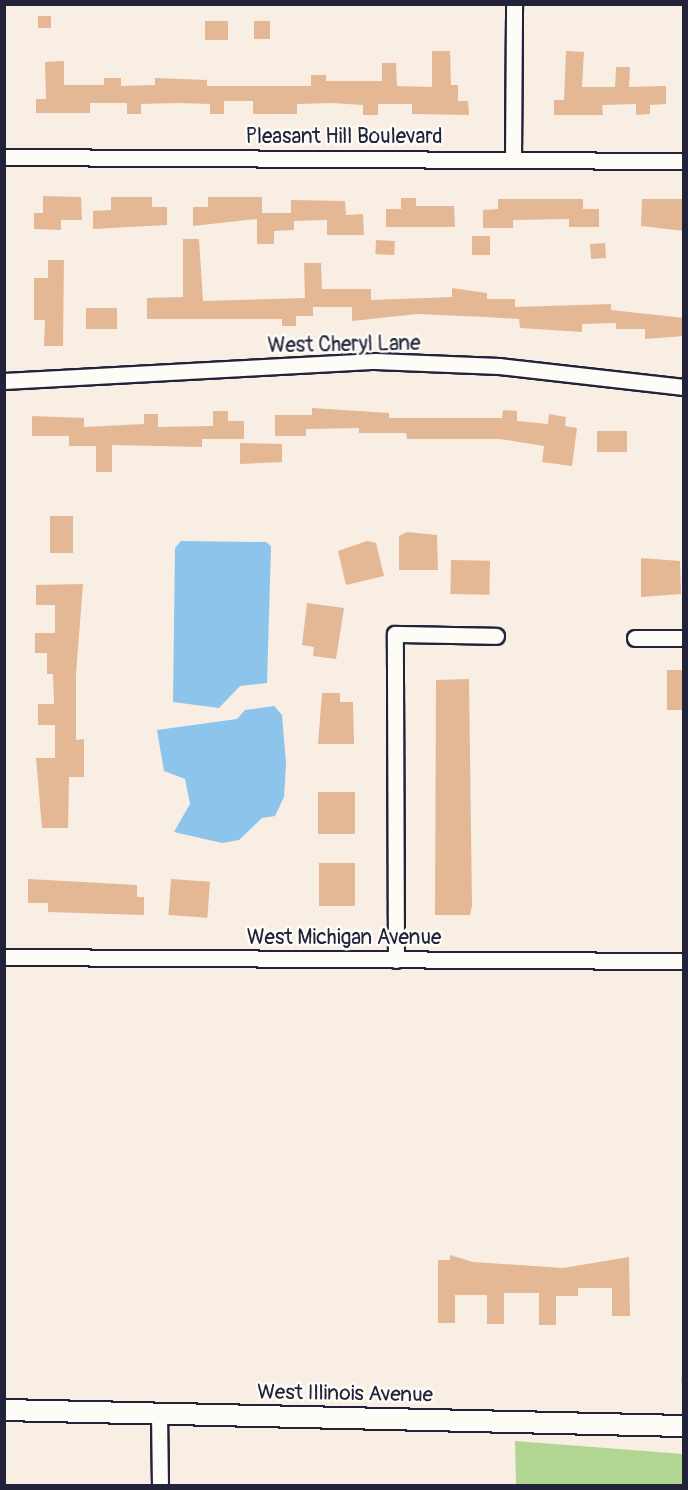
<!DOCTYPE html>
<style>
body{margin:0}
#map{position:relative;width:688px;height:1490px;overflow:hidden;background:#f8eee3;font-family:Pangolin,sans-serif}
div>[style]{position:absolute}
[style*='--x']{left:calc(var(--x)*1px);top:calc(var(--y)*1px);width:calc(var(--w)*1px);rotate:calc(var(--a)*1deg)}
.green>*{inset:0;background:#b0d691}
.water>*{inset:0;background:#8cc4eb}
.stream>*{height:4.5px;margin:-2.25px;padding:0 2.25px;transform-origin:2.25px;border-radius:2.25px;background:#8cc4eb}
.building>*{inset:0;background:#e5b895;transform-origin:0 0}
.roads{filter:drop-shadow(2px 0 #22223b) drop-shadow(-2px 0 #22223b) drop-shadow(0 2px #22223b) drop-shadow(0 -2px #22223b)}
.minor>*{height:15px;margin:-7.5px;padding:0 7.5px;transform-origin:7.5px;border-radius:7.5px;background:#fdfcf7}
.major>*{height:20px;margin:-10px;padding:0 10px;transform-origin:10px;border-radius:10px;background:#fdfcf7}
span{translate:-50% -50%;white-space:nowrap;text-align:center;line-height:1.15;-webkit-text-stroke:5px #fdfcf7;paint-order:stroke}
.street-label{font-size:21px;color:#22223b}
.frame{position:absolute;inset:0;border:6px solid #22223b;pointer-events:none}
</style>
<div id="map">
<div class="green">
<i style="clip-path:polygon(515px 1441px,683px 1454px,683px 1485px,516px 1485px)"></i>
</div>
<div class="water">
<i style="clip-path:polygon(181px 541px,266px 542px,271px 546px,267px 683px,240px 686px,219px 708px,173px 702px,175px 548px)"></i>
<i style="clip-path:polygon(274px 706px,282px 715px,286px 764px,284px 797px,275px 816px,262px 818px,239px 840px,222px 843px,174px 832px,190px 804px,185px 779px,164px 771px,157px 730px,237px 719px,245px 710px)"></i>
</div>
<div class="stream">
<i style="--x:684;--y:1378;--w:4;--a:90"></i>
</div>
<div class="building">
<i style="left:38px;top:16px;width:13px;height:12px"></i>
<i style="left:205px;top:21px;width:23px;height:19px"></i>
<i style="left:270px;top:21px;width:18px;height:16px;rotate:90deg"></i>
<i style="clip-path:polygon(432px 51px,450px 51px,451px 85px,458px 85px,458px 101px,468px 101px,469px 115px,412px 114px,412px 104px,378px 104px,378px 115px,363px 115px,363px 105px,331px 103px,297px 104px,297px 114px,253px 114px,253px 101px,224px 101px,224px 114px,210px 114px,210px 104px,178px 103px,141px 104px,141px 114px,127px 114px,127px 103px,90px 103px,90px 113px,36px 113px,36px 99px,46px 99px,45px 62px,64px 61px,64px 85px,104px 85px,104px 78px,121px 78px,121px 86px,155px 85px,155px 78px,207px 80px,207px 86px,311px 86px,311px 75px,326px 75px,326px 81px,382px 81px,382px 63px,396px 63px,397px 86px,432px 87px)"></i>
<i style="clip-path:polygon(566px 51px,584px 52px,582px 87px,615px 87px,616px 67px,630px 67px,629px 87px,666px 86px,666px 104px,650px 105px,650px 114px,636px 115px,636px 104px,602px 105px,603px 115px,554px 115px,554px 100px,564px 100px)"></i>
<i style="clip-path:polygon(43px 196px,81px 197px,82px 220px,61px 220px,61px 230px,34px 229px,34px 213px,43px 213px)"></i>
<i style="clip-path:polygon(111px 197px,152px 197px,152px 207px,167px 207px,167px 225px,93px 229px,93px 211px,111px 210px)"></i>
<i style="clip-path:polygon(208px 197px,262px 197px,262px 213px,291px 213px,291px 200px,345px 201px,346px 215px,363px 214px,364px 235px,327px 235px,327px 220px,294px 221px,294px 230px,274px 231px,274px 244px,257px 244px,257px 219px,193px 226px,193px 207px,208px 207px)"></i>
<i style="clip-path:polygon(401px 198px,416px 198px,416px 206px,454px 206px,455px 227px,386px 227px,386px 209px,401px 209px)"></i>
<i style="clip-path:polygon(498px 199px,583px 199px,583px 209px,599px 209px,599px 227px,569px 227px,569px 219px,513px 220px,513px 228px,483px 228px,483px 210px,498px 209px)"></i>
<i style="clip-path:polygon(642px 199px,682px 199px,684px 231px,641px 226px)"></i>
<i style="left:472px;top:236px;width:18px;height:19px"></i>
<i style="clip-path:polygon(183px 239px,199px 239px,203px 301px,305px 298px,304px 263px,321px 263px,322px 289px,371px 289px,371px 300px,452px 297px,452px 288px,487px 293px,487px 299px,515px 299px,515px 307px,611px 304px,611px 310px,684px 318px,684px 336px,645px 339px,645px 329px,616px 329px,616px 323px,582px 324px,582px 332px,520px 328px,519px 319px,485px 317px,417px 314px,352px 321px,352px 307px,313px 307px,313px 316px,296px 316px,296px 326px,282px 326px,282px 319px,147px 319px,147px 298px,183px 297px)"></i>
<i style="left:376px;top:240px;width:19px;height:14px;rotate:3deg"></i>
<i style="left:605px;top:243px;width:15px;height:15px;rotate:86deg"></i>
<i style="clip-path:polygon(48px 260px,64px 260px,63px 346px,44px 346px,45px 320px,34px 320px,34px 278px,48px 278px)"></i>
<i style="left:86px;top:308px;width:31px;height:21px"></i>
<i style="clip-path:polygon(312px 408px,389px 413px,389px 418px,502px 418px,503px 410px,517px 411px,517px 421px,548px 424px,549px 414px,566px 417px,565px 426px,577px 428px,572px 466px,542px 462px,544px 446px,500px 439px,407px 439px,406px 433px,359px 433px,359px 428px,306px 429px,306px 436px,275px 436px,275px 415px,312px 415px)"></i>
<i style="clip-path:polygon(213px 411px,228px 411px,228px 421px,244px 421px,244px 439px,202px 439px,202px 447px,112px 445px,112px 472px,96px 472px,96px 446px,69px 446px,69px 436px,32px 436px,32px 416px,84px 418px,84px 427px,144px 424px,144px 414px,158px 414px,158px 427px,213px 426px)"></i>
<i style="left:597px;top:431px;width:30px;height:21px"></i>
<i style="clip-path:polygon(240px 443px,282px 444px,282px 462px,240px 464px)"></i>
<i style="left:50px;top:516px;width:23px;height:37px"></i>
<i style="clip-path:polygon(407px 532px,437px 535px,438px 570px,399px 570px,399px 536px)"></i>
<i style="clip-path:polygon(367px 541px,376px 543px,384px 576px,346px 585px,338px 551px)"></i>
<i style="clip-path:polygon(641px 558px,680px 561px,681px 594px,641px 597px)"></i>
<i style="left:451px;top:560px;width:39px;height:34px;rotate:1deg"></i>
<i style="clip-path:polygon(83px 584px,76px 674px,76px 740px,84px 739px,84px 777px,69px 777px,68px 828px,42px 828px,36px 758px,55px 758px,55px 725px,38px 725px,38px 704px,54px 704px,53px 674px,47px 674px,47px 653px,35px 653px,35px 633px,55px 633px,55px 605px,36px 605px,36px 585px)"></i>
<i style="clip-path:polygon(307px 603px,344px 608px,336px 659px,313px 656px,314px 647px,302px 645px)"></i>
<i style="left:667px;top:670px;width:17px;height:40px"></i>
<i style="clip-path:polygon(469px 679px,472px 906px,470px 915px,435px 915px,436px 680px)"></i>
<i style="clip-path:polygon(322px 693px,340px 693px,340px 702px,353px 702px,354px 744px,318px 744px)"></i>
<i style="left:318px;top:792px;width:37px;height:42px"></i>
<i style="left:319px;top:863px;width:36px;height:43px"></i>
<i style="clip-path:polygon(28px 879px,137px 885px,137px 897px,144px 897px,144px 915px,48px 912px,48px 903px,28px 903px)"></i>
<i style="left:171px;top:879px;width:39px;height:36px;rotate:4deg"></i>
<i style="clip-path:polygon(450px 1255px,473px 1262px,563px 1268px,629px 1257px,630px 1316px,612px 1316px,612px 1288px,578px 1288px,578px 1296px,556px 1296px,556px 1325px,539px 1325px,539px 1293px,504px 1293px,504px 1324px,487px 1324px,487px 1295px,455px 1295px,455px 1323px,438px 1323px,438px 1260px,450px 1260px)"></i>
</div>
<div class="roads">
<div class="minor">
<i style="--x:4;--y:157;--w:680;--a:0.34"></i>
<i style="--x:513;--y:158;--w:154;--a:-89.6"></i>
<i style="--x:4;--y:381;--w:372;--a:-3.1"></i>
<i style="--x:375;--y:361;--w:124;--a:2.3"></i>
<i style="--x:499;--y:366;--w:186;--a:6.5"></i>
<i style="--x:635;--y:638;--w:49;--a:0"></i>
<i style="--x:4;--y:957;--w:680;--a:0.34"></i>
<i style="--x:396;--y:960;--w:326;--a:-90.2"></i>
<i style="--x:395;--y:634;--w:101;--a:1.1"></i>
<i style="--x:159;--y:1414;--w:72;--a:89.2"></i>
</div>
<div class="major">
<i style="--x:4;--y:1410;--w:680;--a:1.35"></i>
</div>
</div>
<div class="street-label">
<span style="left:344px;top:137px">Pleasant Hill Boulevard</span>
<span style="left:344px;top:345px;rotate:-1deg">West Cheryl Lane</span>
<span style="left:344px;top:938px">West Michigan Avenue</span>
<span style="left:345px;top:1394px;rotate:1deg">West Illinois Avenue</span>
</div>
<div class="frame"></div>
</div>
